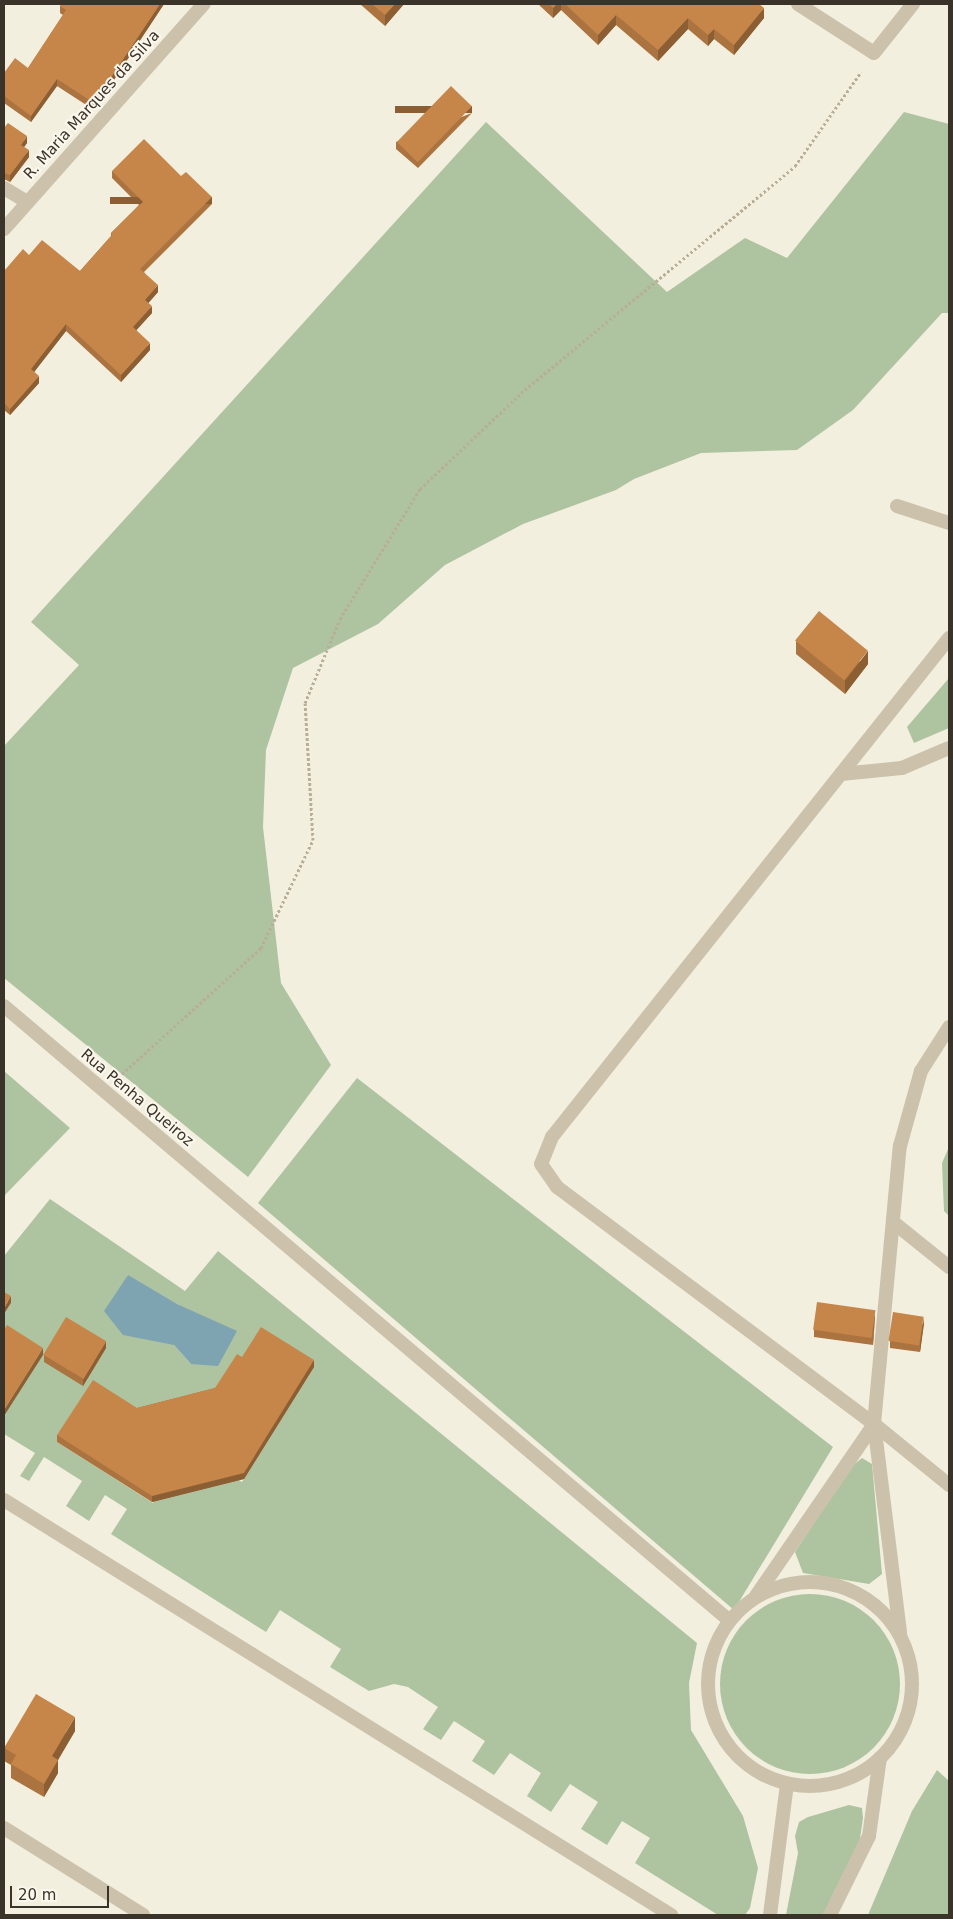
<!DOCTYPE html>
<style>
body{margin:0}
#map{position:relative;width:953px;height:1919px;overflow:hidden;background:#f3efdf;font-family:"DejaVu Sans",sans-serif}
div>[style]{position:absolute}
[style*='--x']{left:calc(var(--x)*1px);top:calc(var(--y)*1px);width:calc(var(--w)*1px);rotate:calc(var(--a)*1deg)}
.green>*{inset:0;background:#aec39f}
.round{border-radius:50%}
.water>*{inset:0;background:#7ea3b1}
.path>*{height:3px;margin-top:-1.5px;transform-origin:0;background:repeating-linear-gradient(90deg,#b8ad95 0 2.5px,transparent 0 5px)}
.minor>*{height:14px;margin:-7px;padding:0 7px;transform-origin:7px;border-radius:7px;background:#ccc2ab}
.minor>.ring{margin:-7px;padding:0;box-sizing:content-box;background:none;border:14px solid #ccc2ab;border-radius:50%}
.wall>*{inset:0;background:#ab733f}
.shaded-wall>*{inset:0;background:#8b5e33;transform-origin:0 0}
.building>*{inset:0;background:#c78649;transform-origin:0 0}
span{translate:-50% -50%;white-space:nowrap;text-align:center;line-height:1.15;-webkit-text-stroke:4px #fbf7ec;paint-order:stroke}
.street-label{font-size:15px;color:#3a332a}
.frame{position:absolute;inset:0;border:5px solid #3a332a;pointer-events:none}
.scale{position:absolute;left:10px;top:1886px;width:99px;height:22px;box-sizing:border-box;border:2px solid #3a332a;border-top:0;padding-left:6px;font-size:15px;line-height:18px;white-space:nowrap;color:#3a332a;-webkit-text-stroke:4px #fbf7ec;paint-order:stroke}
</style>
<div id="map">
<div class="green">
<i style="clip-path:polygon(904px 112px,949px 124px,949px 313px,942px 313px,853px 410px,797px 450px,701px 453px,634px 479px,616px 490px,523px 524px,445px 565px,378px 624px,293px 668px,266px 750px,263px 827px,281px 983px,331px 1065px,248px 1177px,4px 978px,4px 746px,79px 665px,31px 622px,486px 122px,667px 292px,745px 238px,787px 258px)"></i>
<i style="clip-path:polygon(949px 678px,949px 728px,914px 743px,907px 727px)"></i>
<i style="clip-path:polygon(4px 1071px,70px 1128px,4px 1196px)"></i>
<i style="clip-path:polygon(357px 1078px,833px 1447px,734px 1610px,258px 1203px)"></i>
<i style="clip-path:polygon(949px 1147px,949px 1216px,944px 1211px,942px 1163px)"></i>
<i style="clip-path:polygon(evenodd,50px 1199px,185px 1291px,218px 1251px,697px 1643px,689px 1683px,691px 1730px,743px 1816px,758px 1868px,750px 1908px,745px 1915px,718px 1915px,635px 1863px,650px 1838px,622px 1821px,607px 1845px,581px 1829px,598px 1802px,570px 1784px,551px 1812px,527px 1796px,541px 1773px,510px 1753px,494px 1775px,472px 1761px,485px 1741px,454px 1721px,441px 1740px,423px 1729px,438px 1707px,408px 1687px,394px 1684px,369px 1691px,330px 1667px,341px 1649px,280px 1610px,266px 1632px,111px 1534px,127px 1509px,105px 1495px,89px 1521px,66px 1506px,82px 1481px,44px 1457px,29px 1481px,20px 1476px,35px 1453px,4px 1434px,4px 1314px,11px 1303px,4px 1298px,4px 1256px,50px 1199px,127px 1275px,179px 1305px,191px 1364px,174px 1345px,127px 1275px,50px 1199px,314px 1367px,242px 1482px,215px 1465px,168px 1479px,153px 1503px,57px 1442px,161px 1429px,201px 1417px,314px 1367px)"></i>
<i style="clip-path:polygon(862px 1458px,872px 1464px,882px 1574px,869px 1584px,803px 1573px,795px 1552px,851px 1467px)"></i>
<i class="round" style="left:720px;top:1594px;width:180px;height:180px"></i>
<i style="clip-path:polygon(937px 1770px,949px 1781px,949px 1915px,868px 1915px,912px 1811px)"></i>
<i style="clip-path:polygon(849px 1805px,862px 1808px,863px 1818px,860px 1839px,823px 1915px,786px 1915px,798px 1853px,795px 1836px,799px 1822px,808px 1817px)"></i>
</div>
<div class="water">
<i style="clip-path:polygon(128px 1275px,179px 1305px,237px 1331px,218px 1366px,191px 1364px,174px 1345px,123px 1335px,104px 1311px)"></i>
</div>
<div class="path">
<i style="--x:122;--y:1074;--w:188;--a:-42.2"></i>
<i style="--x:261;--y:948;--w:120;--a:-64.3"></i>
<i style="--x:313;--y:840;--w:137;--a:-93.3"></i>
<i style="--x:305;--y:703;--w:91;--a:-67.4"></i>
<i style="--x:340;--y:619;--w:153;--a:-58.4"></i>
<i style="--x:420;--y:489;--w:139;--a:-43.5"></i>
<i style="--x:521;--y:393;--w:356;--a:-39.6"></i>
<i style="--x:795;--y:166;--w:115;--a:-54.9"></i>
</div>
<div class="minor">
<i style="--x:798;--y:4;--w:90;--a:32.8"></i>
<i style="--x:874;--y:53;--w:63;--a:-51.5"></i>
<i style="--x:4;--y:188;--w:27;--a:31"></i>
<i style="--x:4;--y:229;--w:301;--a:-48.4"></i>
<i style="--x:897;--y:506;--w:55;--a:18.1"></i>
<i style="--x:949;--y:638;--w:638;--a:128.51"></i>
<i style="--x:552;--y:1137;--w:29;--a:112"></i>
<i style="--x:541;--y:1164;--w:28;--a:55"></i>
<i style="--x:557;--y:1187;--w:396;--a:36.8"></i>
<i style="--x:874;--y:1424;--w:97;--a:39.1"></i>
<i style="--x:841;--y:774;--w:61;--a:-5.6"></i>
<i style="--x:902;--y:768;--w:51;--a:-23.1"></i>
<i style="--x:4;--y:1006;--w:951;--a:40.27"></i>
<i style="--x:893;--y:1222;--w:72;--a:38.8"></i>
<i style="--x:4;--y:1500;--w:786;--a:31.89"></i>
<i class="ring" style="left:708px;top:1582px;width:190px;height:190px"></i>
<i style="--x:756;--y:1596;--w:209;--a:-55.5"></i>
<i style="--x:900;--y:1632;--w:210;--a:-97.1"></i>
<i style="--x:874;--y:1424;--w:279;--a:-84.7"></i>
<i style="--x:900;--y:1146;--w:78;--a:-74.4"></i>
<i style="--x:921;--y:1071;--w:52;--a:-57.5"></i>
<i style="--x:4;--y:1828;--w:164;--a:32"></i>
<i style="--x:770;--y:1915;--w:132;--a:-82.6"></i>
<i style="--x:830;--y:1915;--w:88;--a:-63.7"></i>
<i style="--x:869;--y:1836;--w:79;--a:-82"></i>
</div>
<div class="wall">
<i style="clip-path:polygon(164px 4px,94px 110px,57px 86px,31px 122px,4px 103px,4px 73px,28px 68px,63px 15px,60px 13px,60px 6px)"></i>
<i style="clip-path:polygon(360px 4px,404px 4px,385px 26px)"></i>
<i style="clip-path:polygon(538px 4px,759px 4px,764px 18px,734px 55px,714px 39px,708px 46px,688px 29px,658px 61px,616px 25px,598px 45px,561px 10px,553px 18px)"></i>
<i style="clip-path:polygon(472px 113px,418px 168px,396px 149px,396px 142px)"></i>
<i style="clip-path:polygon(4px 128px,27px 143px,24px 147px,29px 157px,10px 182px,4px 179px)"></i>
<i style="clip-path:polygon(112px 171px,181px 176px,212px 204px,144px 272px,158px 292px,148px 303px,152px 313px,136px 330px,150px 350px,121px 382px,66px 331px,34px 372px,39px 383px,10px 415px,4px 410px,4px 271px,29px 255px,80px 271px,111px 236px,111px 233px,139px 205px,112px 178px)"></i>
<i style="clip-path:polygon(796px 641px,868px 664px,845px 694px,796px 654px)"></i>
<i style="clip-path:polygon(875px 1316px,873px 1345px,814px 1337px,814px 1330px)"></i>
<i style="clip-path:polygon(924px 1323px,920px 1352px,890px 1348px,890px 1341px)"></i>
<i style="clip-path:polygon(106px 1348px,83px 1386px,44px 1362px,44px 1355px)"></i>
<i style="clip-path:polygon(242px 1357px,314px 1367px,244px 1479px,152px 1502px,57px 1442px,57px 1435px,137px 1408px,215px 1388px)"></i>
<i style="clip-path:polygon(75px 1731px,58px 1760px,58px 1773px,44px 1797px,11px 1778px,11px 1765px,4px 1761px,4px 1748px)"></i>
</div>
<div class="shaded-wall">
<i style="clip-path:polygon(160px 4px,164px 4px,94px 110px,94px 103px)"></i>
<i style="clip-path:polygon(395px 4px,404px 4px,385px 26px,385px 15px)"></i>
<i style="clip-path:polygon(557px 4px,561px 4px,561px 10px,553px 18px,553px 8px)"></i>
<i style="clip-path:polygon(764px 8px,764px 18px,734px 55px,734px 45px)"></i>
<i style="clip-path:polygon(616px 15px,616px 25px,598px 45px,598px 35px)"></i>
<i style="clip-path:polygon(688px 18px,688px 29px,658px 61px,658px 50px)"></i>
<i style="clip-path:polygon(714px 29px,714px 39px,708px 46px,708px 35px)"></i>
<i style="clip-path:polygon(57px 79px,57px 86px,31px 122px,31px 116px)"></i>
<i style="left:472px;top:106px;width:7px;height:77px;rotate:90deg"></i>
<i style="clip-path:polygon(27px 136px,27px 143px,21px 151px,21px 145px)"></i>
<i style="clip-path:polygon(29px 150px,29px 157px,10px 182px,10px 175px)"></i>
<i style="left:212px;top:197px;width:7px;height:102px;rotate:90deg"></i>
<i style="clip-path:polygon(158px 285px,158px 292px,145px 307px,145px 300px)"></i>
<i style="clip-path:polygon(152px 306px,152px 313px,133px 334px,133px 327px)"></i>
<i style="clip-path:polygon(66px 324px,66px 331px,31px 376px,31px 369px)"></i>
<i style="clip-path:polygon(150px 343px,150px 350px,121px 382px,121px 375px)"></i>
<i style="clip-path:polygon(39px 376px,39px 383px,10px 415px,10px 409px)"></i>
<i style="clip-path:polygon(868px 651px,868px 664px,845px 694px,845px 681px)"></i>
<i style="clip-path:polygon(11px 1296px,11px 1303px,4px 1314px,4px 1308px)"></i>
<i style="clip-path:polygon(875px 1310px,875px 1316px,873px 1345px,873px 1339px)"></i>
<i style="clip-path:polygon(924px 1317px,924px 1323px,920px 1352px,920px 1345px)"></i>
<i style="clip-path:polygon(106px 1341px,106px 1348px,83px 1386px,83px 1379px)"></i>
<i style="clip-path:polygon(43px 1348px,43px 1355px,4px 1416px,4px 1410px)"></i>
<i style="clip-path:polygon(314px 1360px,314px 1367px,244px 1479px,152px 1502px,152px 1496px)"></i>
<i style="clip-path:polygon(75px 1717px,75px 1731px,52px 1770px,52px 1756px)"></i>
<i style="clip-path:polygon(58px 1760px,58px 1773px,44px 1797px,44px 1784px)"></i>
</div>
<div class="building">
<i style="clip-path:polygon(61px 4px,160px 4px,94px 103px,57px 79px,31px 116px,4px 96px,4px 73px,15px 58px,28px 68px,66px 10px,60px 6px)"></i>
<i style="clip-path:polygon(372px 4px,395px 4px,385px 15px)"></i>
<i style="clip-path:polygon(549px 4px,557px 4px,553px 8px)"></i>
<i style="clip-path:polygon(565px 4px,759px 4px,764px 8px,734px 45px,714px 29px,708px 35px,688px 18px,658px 50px,616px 15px,598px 35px)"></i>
<i style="left:451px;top:86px;width:29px;height:78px;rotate:44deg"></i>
<i style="clip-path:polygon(8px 123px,27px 136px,21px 145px,29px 150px,10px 175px,4px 173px,4px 128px)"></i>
<i style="clip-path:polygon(144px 139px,181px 176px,186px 172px,212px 197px,140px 269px,158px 285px,145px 300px,152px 306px,133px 327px,150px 343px,121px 375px,66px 324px,31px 369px,39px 376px,10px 409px,4px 403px,4px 271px,23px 249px,29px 255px,42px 240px,80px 271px,112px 235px,111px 233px,143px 202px,112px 171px)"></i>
<i style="left:819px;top:611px;width:63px;height:38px;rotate:39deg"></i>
<i style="clip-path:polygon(4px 1292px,11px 1296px,4px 1308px)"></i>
<i style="left:817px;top:1302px;width:59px;height:28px;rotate:8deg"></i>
<i style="left:893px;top:1312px;width:31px;height:29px;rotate:9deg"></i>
<i style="left:66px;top:1317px;width:47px;height:44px;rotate:31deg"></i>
<i style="clip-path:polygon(7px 1325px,43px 1348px,4px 1410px,4px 1330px)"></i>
<i style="clip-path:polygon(261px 1327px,314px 1360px,244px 1473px,152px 1496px,57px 1435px,93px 1380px,137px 1408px,215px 1388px,237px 1354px,242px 1357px)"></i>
<i style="clip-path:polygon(36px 1694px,75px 1717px,52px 1756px,58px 1760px,44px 1784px,11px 1764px,16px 1755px,4px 1748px)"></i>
</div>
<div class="street-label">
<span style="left:92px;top:105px;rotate:-48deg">R. Maria Marques da Silva</span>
<span style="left:137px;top:1098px;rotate:40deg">Rua Penha Queiroz</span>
</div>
<div class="frame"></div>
<div class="scale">20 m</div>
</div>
